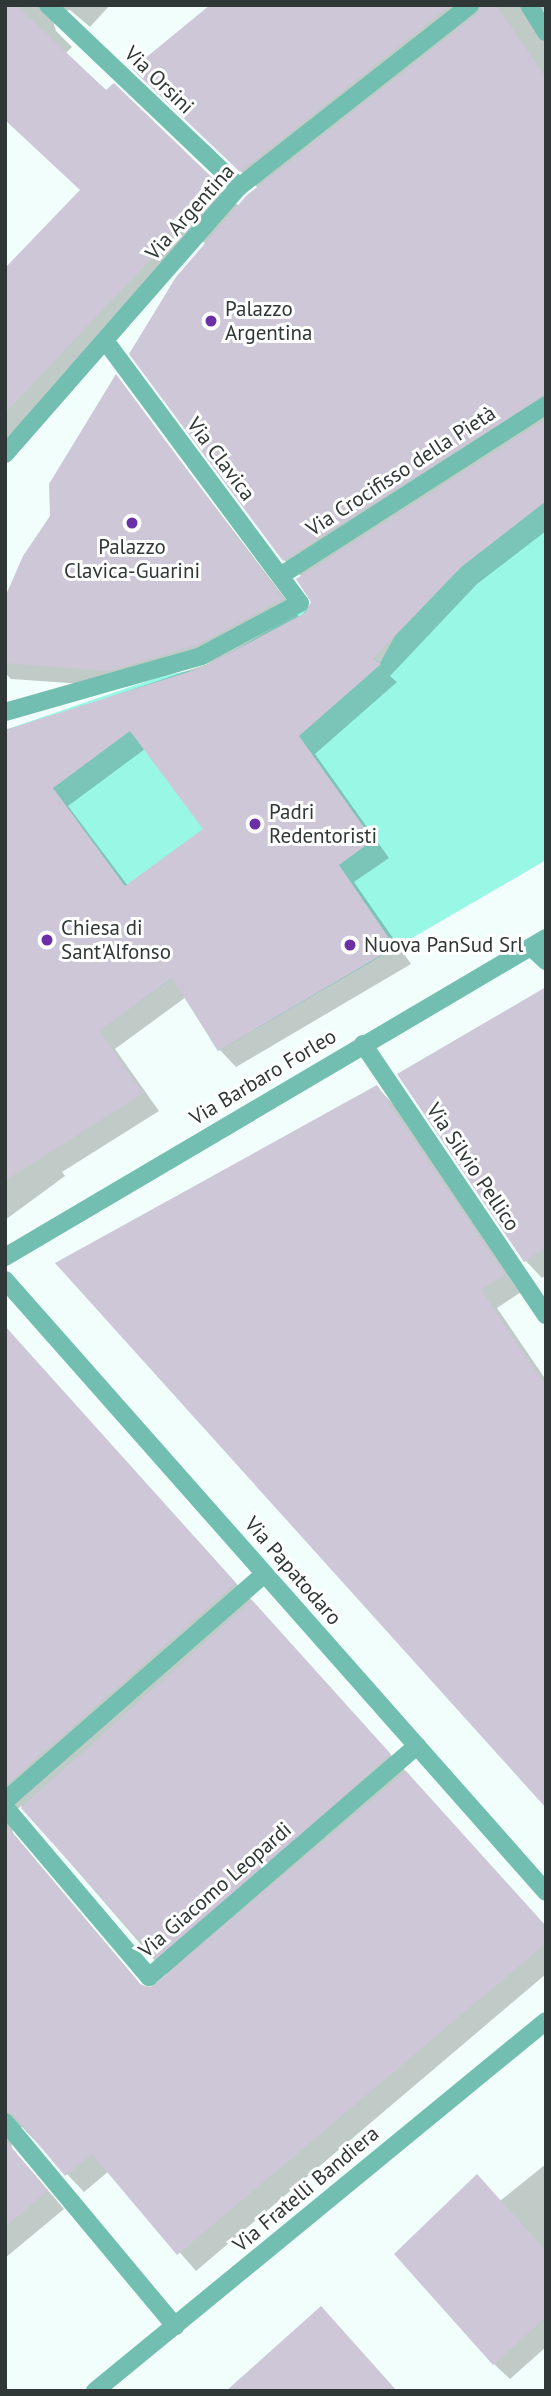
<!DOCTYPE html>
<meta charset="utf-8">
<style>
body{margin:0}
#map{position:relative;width:551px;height:2396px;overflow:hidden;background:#f1fefb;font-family:"PT Sans",sans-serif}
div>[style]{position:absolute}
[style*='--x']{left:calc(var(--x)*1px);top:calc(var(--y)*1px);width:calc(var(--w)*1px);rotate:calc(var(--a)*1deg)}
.green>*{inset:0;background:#99f7e6}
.shadow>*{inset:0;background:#0003}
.building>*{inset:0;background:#cdc7d8;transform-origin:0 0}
.minor>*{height:18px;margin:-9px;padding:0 9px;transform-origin:9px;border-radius:9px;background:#72beb0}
.tertiary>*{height:18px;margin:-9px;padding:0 9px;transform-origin:9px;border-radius:9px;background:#72beb0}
.dots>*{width:19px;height:19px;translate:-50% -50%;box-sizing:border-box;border:4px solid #fff;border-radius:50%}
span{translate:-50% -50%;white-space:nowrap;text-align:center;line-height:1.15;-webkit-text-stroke:6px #fff;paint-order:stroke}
.street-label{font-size:21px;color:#2f3836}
.poi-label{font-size:21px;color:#2f3836}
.left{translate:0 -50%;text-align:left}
.frame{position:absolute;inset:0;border:7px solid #2f3836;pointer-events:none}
</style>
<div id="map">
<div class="green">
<i style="clip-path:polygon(546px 501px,546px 860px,218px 1051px,210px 1039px,231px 1026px,196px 961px,136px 1004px,5px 730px,165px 675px,205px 668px,316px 602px,348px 639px,380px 663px,395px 636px,461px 567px)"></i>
</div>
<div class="shadow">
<i style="clip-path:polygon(evenodd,5px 5px,110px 5px,90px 27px,70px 10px,57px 13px,53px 21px,56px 31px,72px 47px,65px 54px,239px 206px,258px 188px,151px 86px,213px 5px,546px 5px,535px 29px,546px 42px,546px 531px,477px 584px,390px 676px,397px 682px,315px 754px,389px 858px,354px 882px,411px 964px,236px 1067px,220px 1050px,186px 997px,115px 1049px,159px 1111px,62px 1172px,65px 1176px,5px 1220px,5px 733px,213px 662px,126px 687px,11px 679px,5px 673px,5px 601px,52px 517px,116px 377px,300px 618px,313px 601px,302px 577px,284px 560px,206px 244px,200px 240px,5px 448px,5px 265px,8px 268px,82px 191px,5px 5px,145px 749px,206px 829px,128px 886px,68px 806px,145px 749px)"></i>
<i style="clip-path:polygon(546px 992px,546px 1275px,542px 1278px,525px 1260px)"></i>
<i style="clip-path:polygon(377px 1087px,394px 1105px,521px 1292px,497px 1308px,546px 1380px,546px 1805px)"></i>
<i style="clip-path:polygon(evenodd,5px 1327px,546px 1927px,546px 1974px,196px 2271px,109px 2171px,84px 2192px,22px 2127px,11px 2135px,12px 2148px,64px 2209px,5px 2258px,5px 1327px,21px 1806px,169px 1977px,157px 1987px,142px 1986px,13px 1833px,10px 1816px,21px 1806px)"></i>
<i style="clip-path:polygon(546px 2164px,546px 2347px,510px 2379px,494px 2364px,500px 2201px)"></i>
</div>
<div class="building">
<i style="clip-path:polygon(5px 5px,16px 5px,106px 90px,114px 83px,223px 188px,188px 228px,183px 225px,5px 413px,5px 268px,80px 190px,5px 120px)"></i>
<i style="clip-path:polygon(210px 5px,451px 5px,240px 172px,132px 69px)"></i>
<i style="clip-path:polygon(481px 5px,496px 5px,546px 78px,546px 394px,283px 561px,129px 354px,176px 277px,247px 195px,477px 14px)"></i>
<i style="clip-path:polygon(116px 374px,283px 599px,197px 645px,108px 671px,5px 663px,5px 597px,23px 556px,50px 516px,49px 484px)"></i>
<i style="clip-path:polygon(evenodd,546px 419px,546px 501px,461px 567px,373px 658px,381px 664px,299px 736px,373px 840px,339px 865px,395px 947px,218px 1051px,172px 978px,99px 1031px,143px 1093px,5px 1181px,5px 730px,204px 667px,305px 613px,311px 602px,296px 579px,546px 419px,130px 731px,203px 829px,125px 886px,53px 788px,130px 731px)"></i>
<i style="clip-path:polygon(546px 987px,546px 1247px,524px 1262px,397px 1074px)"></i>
<i style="clip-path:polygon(377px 1085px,505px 1274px,481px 1290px,546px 1386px,546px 1808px,55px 1263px)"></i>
<i style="clip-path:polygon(5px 1326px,236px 1583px,5px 1786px)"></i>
<i style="left:252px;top:1600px;width:207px;height:311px;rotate:48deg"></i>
<i style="clip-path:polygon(406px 1771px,546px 1926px,546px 1943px,177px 2255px,92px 2154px,65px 2176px,14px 2115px,5px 2111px,5px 1825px,140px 1984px,150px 1988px)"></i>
<i style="clip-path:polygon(5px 2140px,48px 2191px,5px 2227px)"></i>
<i style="clip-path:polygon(477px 2174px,546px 2251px,546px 2317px,493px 2365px,394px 2254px)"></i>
<i style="clip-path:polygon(321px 2306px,397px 2391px,226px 2391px)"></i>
</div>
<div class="minor">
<i style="--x:48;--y:5;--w:264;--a:43.6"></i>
<i style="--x:529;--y:5;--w:32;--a:58"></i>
<i style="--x:5;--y:454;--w:355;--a:-48.8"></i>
<i style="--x:239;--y:187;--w:294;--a:-38.2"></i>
<i style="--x:280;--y:576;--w:316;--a:-32.7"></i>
<i style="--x:5;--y:712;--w:204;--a:-15.9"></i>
<i style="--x:201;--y:656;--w:112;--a:-28.2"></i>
<i style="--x:300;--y:603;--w:325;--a:-126.6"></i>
<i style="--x:531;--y:947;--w:21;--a:43"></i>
<i style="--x:363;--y:1044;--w:327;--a:56"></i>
<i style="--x:5;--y:1280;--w:817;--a:48.52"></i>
<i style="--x:5;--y:1801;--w:344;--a:-41.2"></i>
<i style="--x:5;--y:1807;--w:223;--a:49.7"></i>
<i style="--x:149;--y:1977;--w:354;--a:-40.8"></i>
<i style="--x:5;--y:2122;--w:266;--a:50.2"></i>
<i style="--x:95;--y:2391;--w:583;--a:-39.37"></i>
</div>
<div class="tertiary">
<i style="--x:5;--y:1257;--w:628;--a:-30.53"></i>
</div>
<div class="dots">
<i style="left:211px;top:321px;background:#6c30a6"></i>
<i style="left:132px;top:523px;background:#6c30a6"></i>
<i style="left:255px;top:824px;background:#6c30a6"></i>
<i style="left:47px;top:940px;background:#6c30a6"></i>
<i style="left:350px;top:945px;background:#6c30a6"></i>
</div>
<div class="street-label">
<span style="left:159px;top:80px;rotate:44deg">Via Orsini</span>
<span style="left:190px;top:212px;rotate:-48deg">Via Argentina</span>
<span style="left:221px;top:459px;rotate:53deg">Via Clavica</span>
<span style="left:401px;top:471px;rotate:-33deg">Via Crocifisso della Pietà</span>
<span style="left:263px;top:1077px;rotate:-31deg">Via Barbaro Forleo</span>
<span style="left:473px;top:1167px;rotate:56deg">Via Silvio Pellico</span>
<span style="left:293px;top:1571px;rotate:49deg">Via Papatodaro</span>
<span style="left:215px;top:1890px;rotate:-41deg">Via Giacomo Leopardi</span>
<span style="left:306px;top:2189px;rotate:-40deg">Via Fratelli Bandiera</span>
</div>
<div class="poi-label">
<span class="left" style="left:225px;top:321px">Palazzo<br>Argentina</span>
<span style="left:132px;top:559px">Palazzo<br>Clavica-Guarini</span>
<span class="left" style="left:269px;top:824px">Padri<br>Redentoristi</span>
<span class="left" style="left:61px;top:940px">Chiesa di<br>Sant'Alfonso</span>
<span class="left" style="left:364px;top:945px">Nuova PanSud Srl</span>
</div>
<div class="frame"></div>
</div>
